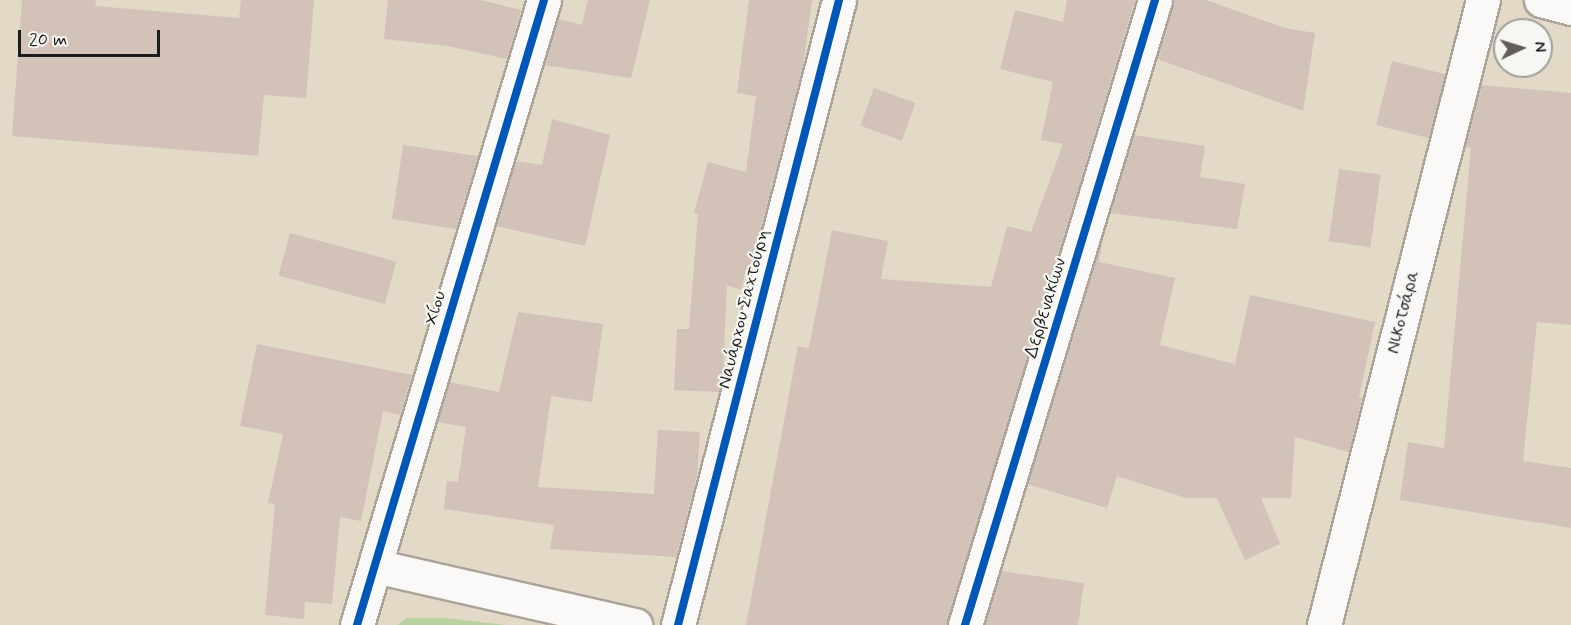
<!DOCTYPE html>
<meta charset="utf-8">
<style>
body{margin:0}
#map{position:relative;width:1571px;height:625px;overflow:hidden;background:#e2d9c7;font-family:Mynerve,sans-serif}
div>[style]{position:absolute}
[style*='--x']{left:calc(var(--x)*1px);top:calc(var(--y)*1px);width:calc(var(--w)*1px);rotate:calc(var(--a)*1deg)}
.green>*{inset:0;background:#b9d19e}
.building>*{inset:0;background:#d2c2b7;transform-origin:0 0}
.roads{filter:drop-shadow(2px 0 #aaa499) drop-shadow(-2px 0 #aaa499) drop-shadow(0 2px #aaa499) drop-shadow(0 -2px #aaa499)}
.minor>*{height:33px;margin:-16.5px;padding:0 16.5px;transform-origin:16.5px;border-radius:16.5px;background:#fbf9f7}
.cycleway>*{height:8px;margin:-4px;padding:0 4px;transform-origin:4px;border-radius:4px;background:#0057b8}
span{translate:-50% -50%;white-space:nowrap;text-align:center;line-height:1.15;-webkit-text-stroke:4.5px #f6f6f2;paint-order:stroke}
.street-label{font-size:18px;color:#1c1c1c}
.north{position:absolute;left:1493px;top:18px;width:60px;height:60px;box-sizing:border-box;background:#f6f6f2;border:2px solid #9f9f9c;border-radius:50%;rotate:86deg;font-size:16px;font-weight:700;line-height:24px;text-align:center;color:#1c1c1c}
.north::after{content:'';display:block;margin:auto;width:21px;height:27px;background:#615e58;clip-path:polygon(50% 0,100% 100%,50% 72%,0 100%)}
.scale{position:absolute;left:18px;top:30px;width:142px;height:27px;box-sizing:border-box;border:3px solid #1c1c1c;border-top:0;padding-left:8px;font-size:18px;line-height:21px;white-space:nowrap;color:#1c1c1c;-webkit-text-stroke:4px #f6f6f2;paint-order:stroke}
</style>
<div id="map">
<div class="green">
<i style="clip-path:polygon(406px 618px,445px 618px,506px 625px,398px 625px)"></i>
</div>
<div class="building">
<i style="clip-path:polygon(22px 0,96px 0,95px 6px,239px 18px,241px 0,314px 0,306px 98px,264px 95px,258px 156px,12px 136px)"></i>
<i style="clip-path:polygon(388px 0,480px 0,521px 10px,507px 59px,448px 46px,384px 39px)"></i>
<i style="clip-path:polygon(588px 0,650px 0,631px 78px,544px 65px,558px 19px,582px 25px)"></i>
<i style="clip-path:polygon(749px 0,812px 0,803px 66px,750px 271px,746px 270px,741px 290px,727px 285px,723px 375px,719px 392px,674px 390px,677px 329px,689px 329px,698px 214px,694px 213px,708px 162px,746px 172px,756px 96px,737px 93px)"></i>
<i style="clip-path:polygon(1067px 0,1135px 0,947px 625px,746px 625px,798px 346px,809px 348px,832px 230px,888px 241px,881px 279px,991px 287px,1007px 226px,1031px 232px,1063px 144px,1041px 140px,1053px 82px,1000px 69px,1015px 10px,1063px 22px)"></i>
<i style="clip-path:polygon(1173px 0,1206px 0,1285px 28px,1315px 33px,1303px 111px,1157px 59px)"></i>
<i style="left:1392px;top:61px;width:55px;height:66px;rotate:14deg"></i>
<i style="clip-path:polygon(1481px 85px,1571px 93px,1571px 325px,1537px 322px,1523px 461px,1571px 468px,1571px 528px,1400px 500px,1408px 442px,1444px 448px,1471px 148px,1465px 147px)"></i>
<i style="left:874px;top:88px;width:44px;height:40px;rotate:20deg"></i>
<i style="clip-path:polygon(552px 119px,610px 135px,585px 246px,496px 226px,515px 161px,542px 165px)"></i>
<i style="clip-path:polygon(1134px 135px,1205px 146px,1200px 177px,1245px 184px,1237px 229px,1110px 213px)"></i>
<i style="clip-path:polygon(403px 145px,478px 156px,456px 229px,392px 219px)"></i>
<i style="left:1339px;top:169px;width:42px;height:73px;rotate:8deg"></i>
<i style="left:290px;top:233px;width:110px;height:44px;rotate:15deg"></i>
<i style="clip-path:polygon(1104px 233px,1099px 262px,1175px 278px,1160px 345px,1235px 364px,1250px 295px,1375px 322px,1359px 397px,1362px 398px,1349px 452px,1295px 437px,1291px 498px,1261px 498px,1280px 544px,1245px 560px,1217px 498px,1186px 498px,1117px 476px,1107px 508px,1027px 484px)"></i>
<i style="clip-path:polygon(518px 312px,603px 324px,592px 402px,551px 396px,538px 487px,654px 494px,658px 430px,700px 432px,697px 476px,676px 557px,550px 549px,554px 525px,444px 509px,447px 481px,458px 482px,466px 427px,437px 422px,449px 382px,499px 392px)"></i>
<i style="clip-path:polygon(257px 344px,412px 375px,400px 415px,383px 411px,361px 521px,340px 517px,332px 604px,305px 602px,304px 619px,265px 615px,275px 504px,268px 503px,283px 434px,240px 426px)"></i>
<i style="clip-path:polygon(1001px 571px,1084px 583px,1078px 625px,985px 625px)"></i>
</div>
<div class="roads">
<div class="minor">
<i style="--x:1541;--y:0;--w:31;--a:15"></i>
<i style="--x:375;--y:566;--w:267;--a:12.8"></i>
<i style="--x:357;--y:625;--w:652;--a:-73.34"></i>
<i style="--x:678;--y:625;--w:645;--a:-75.55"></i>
<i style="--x:965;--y:625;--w:653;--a:-73.09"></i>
<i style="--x:1324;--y:625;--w:645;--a:-75.73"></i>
</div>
</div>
<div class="cycleway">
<i style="--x:357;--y:625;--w:652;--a:-73.34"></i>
<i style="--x:678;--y:625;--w:645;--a:-75.55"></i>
<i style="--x:965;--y:625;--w:653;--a:-73.09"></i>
</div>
<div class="street-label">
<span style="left:436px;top:308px;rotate:-73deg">Χίου</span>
<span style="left:1046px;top:308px;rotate:-73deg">Δερβενακίων</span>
<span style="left:744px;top:309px;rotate:-76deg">Ναυάρχου Σαχτούρη</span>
<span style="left:1403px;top:312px;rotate:-76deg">Νικοτσάρα</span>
</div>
<div class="north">N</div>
<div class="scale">20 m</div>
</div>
